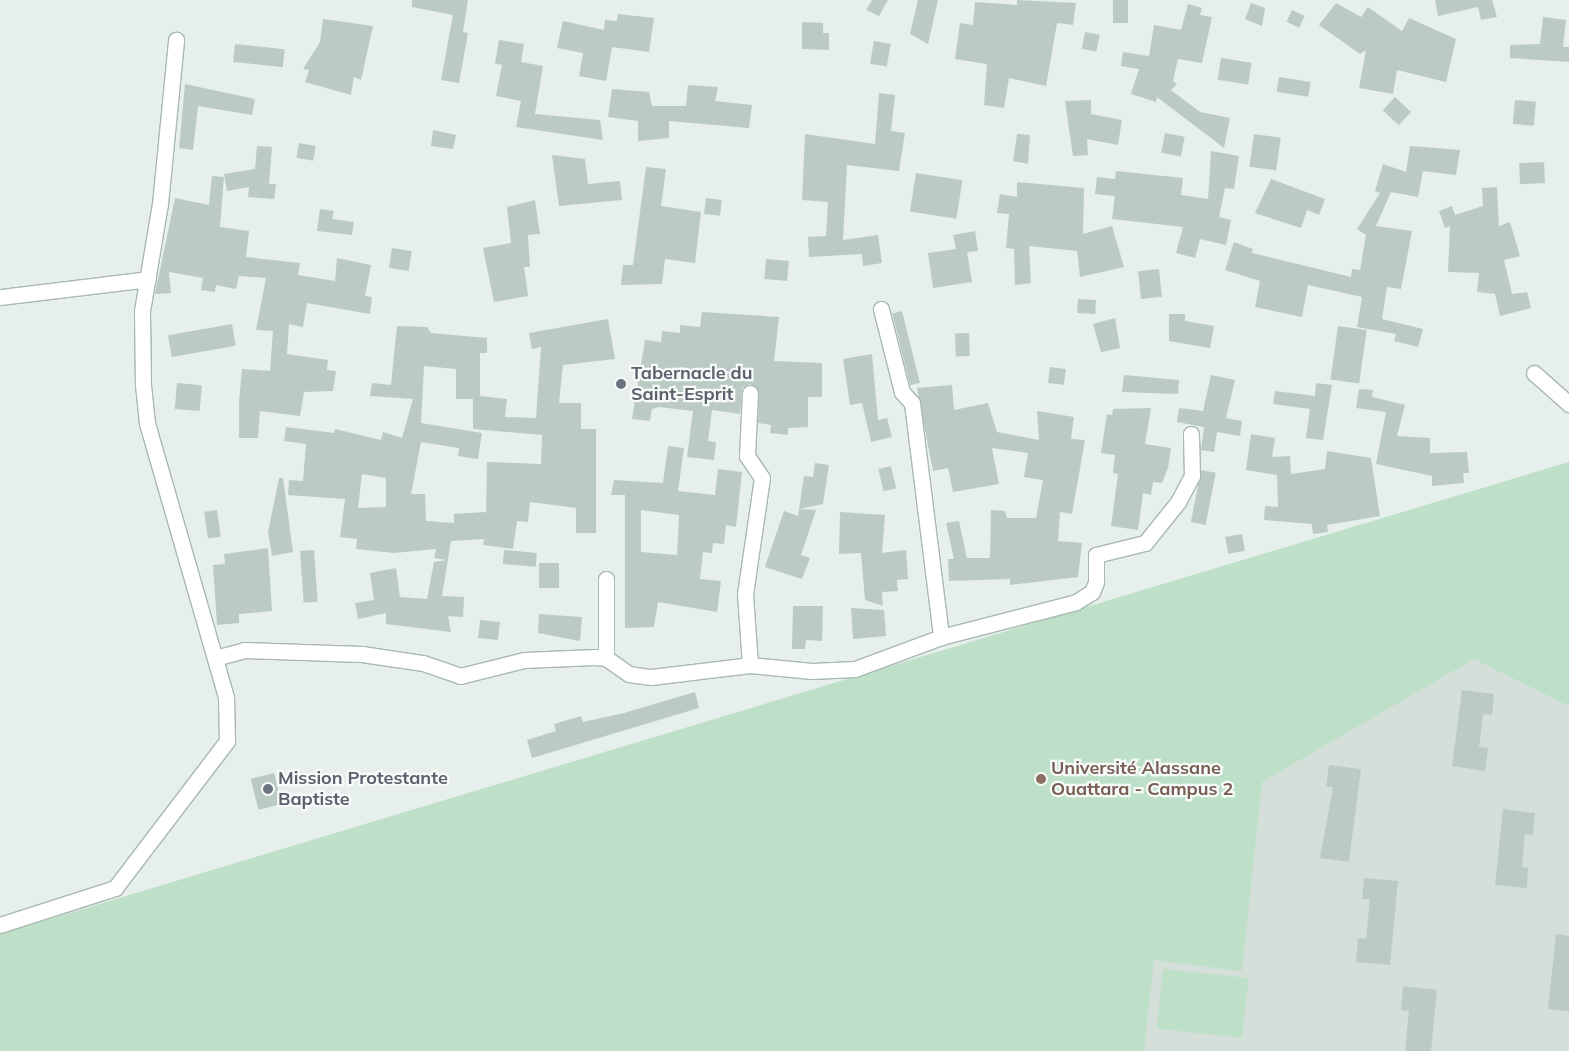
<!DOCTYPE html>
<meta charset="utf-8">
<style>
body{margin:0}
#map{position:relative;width:1569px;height:1051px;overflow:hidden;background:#e6efeb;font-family:Mulish,sans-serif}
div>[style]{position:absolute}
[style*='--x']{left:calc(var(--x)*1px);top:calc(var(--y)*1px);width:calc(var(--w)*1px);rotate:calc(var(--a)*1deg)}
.built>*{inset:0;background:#d4dfda}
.green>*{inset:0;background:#bfe0c8;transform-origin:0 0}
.building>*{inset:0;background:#bbcac4;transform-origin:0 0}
.roads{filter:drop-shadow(1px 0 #a8b8b2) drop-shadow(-1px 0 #a8b8b2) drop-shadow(0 1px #a8b8b2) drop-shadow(0 -1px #a8b8b2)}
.minor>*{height:15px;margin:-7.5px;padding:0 7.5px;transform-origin:7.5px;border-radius:7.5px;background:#fff}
.dots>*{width:14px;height:14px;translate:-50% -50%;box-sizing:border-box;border:2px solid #f7fbf9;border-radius:50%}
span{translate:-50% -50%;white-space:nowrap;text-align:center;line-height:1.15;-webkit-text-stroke:4.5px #f7fbf9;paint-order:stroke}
.worship-label{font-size:18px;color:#5b616d;font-weight:700}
.left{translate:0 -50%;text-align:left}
.education-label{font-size:18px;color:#785e54;font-weight:700}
</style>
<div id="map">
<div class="built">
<i style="clip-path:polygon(1569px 462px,1569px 1051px,0 1051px,0 934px)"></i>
</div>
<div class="green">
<i style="clip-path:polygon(1569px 462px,1569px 706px,1474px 659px,1262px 782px,1242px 971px,1154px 960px,1144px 1051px,0 1051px,0 934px)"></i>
<i style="left:1163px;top:969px;width:86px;height:60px;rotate:6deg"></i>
</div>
<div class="building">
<i style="clip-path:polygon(412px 0,468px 0,463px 32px,468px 33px,459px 83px,441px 80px,453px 15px,412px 7px)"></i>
<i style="clip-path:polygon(872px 0,888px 0,879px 16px,866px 10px)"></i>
<i style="clip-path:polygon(918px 0,938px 0,928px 44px,910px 34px)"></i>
<i style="clip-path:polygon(1017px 0,1076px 3px,1073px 25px,1057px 23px,1046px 86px,1009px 78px,1004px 108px,984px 105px,987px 64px,955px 59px,960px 23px,973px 25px,975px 2px,1017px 5px)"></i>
<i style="left:1113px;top:0;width:15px;height:23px"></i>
<i style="clip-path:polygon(1435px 0,1492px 0,1497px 17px,1481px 20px,1478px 7px,1438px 16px)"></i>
<i style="clip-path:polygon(1251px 3px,1265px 8px,1262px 26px,1245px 19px)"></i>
<i style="clip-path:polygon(1336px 3px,1361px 17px,1368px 7px,1402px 31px,1409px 18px,1456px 39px,1446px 82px,1397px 70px,1393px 94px,1359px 88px,1366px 50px,1360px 54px,1319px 25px)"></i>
<i style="clip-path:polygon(1188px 4px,1202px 8px,1200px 15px,1212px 17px,1202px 63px,1178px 59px,1173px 81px,1177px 84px,1171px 90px,1200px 112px,1230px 118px,1224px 148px,1157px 97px,1156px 102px,1131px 94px,1139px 69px,1121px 66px,1123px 52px,1149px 56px,1154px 25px,1181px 30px)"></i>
<i style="left:1292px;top:10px;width:14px;height:13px;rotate:25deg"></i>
<i style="clip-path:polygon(618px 14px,654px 18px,649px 52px,612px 47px,606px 81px,579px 76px,583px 53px,557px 48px,563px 21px,604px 30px,605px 20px,617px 21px)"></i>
<i style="clip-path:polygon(1543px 17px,1566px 20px,1563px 47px,1569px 47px,1569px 62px,1510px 58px,1510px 45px,1540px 44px)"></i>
<i style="clip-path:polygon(323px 19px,373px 26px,361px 80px,354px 77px,351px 95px,305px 82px,309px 70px,303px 69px,320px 42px)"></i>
<i style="clip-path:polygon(802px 22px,823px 23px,823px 33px,829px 33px,829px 50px,802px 49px)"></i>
<i style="left:1085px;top:32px;width:15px;height:17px;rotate:11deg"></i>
<i style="clip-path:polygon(499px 40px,524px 44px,521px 62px,543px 66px,535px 114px,600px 120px,603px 140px,516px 127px,521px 101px,496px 96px,502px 65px,495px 63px)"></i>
<i style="left:874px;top:41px;width:17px;height:23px;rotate:10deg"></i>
<i style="left:235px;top:44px;width:50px;height:18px;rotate:6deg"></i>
<i style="left:1221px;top:58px;width:31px;height:22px;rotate:9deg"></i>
<i style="left:1279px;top:77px;width:32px;height:15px;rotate:9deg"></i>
<i style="clip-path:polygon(185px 84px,255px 99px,252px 115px,198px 106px,193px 150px,179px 148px)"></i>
<i style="clip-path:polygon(688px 85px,718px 87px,715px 101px,752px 105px,749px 128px,669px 121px,669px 138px,638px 141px,638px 121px,608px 117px,612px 89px,649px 92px,652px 106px,686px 106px)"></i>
<i style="clip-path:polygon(879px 93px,895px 95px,891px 131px,905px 133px,899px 171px,847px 165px,843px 240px,878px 235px,882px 263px,863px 266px,862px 254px,809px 257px,808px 237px,826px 236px,828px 202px,802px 200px,805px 134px,875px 144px)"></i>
<i style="left:1395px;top:97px;width:22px;height:18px;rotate:43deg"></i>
<i style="clip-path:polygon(1091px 100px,1091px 114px,1122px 120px,1118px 145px,1087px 139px,1088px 155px,1073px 156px,1065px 101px)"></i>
<i style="left:1515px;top:100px;width:21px;height:24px;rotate:5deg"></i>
<i style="clip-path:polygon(433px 130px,456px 135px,453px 149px,431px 146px)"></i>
<i style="left:1165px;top:133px;width:20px;height:20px;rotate:11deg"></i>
<i style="clip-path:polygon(1017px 134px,1030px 135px,1028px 164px,1013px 161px)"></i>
<i style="left:1254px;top:134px;width:27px;height:33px;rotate:8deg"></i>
<i style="left:299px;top:143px;width:17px;height:15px;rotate:10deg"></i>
<i style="clip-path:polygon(257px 146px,272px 147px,269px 184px,276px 184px,274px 199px,248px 197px,249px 187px,227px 191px,224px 174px,255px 169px)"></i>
<i style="clip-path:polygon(1410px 146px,1460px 150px,1456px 175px,1423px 171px,1418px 197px,1391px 192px,1376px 226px,1412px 231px,1401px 289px,1387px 287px,1382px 319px,1423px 329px,1418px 347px,1394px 341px,1396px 334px,1357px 327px,1362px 297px,1308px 285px,1302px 317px,1255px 307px,1260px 281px,1225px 270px,1234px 242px,1253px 249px,1252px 253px,1351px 277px,1352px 269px,1360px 270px,1366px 235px,1357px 229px,1380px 193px,1375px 191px,1383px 164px,1406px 172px)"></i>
<i style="clip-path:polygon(1211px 151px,1239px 156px,1234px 189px,1225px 188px,1219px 217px,1231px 220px,1226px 245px,1200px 239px,1195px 258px,1176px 253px,1183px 227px,1112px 219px,1115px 196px,1095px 194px,1097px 177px,1115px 179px,1116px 171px,1183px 178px,1181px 195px,1208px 199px)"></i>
<i style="clip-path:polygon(552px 155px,585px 159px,588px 184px,620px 181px,622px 200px,559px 206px)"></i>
<i style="left:1544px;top:162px;width:21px;height:25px;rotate:87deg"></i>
<i style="clip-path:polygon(646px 167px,666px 169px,661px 206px,701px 212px,695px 263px,665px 259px,662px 284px,621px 285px,623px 265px,633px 265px)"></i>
<i style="left:916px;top:173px;width:47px;height:39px;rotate:9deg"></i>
<i style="clip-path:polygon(212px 176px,224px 177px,220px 227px,249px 231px,246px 257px,300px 263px,298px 275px,335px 281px,337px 258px,371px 265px,365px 296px,372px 297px,370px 314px,307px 303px,303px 327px,289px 324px,287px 354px,328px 360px,327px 370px,336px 371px,333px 391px,304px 392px,300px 416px,260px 411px,258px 438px,239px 438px,239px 402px,242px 369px,270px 371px,273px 331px,256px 330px,266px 278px,239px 276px,236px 289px,216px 285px,215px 292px,201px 290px,203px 278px,169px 272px,171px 293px,155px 294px,175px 198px,209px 205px)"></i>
<i style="clip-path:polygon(1271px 179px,1325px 199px,1319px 215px,1307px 210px,1301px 228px,1255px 213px)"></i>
<i style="clip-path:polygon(1017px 182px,1084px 188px,1083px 234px,1112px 226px,1124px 267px,1080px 277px,1077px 251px,1029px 246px,1031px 283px,1015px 285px,1014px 249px,1006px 248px,1009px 214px,997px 213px,1000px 194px,1017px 197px)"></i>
<i style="clip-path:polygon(1497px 187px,1499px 226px,1510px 222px,1520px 256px,1504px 260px,1512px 294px,1527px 292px,1531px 308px,1500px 316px,1495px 294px,1477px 292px,1479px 273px,1448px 272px,1450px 226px,1445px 228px,1439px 211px,1452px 206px,1455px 215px,1483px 206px,1482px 188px)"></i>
<i style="left:706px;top:198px;width:16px;height:16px;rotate:7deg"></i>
<i style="clip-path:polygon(535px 200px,540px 234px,528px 235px,530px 267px,524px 267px,528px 296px,494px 302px,483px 248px,511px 243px,507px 207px)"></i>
<i style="clip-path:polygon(320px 209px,334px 211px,332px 219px,354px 222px,352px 235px,317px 231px)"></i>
<i style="clip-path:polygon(975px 231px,978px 251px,967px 252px,972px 282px,933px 288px,928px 253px,956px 249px,953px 235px)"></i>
<i style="left:392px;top:248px;width:20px;height:20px;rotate:9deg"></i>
<i style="left:766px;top:259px;width:23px;height:20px;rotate:5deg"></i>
<i style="left:1159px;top:269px;width:28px;height:21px;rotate:84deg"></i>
<i style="left:1078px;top:299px;width:18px;height:14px;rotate:3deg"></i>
<i style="left:902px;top:311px;width:74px;height:10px;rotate:76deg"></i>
<i style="clip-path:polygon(702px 312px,779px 317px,774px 361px,822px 363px,822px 397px,808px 397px,808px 427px,788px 428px,788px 435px,770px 433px,771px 425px,758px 423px,759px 393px,750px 384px,742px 388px,740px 414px,712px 410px,708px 441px,716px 442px,714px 460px,687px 457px,693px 411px,659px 407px,652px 409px,650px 421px,632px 419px,645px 340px,661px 342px,662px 331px,680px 333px,680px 325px,700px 327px)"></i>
<i style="clip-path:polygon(1169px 314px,1185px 314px,1185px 321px,1214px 326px,1210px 348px,1169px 341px)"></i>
<i style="clip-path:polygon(1115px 318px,1120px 348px,1101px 352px,1093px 324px)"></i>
<i style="clip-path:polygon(evenodd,608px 319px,615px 359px,563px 365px,559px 403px,581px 403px,581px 429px,596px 429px,596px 533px,576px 533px,576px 508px,530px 502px,528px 522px,517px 521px,513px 549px,483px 545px,484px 539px,451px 541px,442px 596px,464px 597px,463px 617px,448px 616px,451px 632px,386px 624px,386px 613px,358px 619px,355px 603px,374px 600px,370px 573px,396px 568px,400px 597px,427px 599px,434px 562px,447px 560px,434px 558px,436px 549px,394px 553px,356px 549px,357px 539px,340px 537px,345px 499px,288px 495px,289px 480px,303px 481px,306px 444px,284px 441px,286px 427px,334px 433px,335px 429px,381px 440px,383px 432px,402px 438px,413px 399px,370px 396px,372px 383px,391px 385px,397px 326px,427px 327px,431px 333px,487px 338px,487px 353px,480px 353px,480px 396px,507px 399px,505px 417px,536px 418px,541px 347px,532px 349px,529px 333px,608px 319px,424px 366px,456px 369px,456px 399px,473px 399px,473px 429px,542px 435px,541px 464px,487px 462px,486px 512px,454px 514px,454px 523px,426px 521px,425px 494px,411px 494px,421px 442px,459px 448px,458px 456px,478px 459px,482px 433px,421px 423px,424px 366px,608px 319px,362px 474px,386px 478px,386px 507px,358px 508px,362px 474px)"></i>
<i style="left:232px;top:324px;width:22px;height:65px;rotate:80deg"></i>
<i style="left:1338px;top:326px;width:29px;height:54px;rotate:8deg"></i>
<i style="left:969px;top:333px;width:23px;height:14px;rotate:88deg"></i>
<i style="clip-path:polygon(872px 354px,878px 420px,887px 418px,892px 437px,871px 442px,862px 403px,850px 405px,843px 359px)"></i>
<i style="left:1050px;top:367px;width:16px;height:16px;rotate:7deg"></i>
<i style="clip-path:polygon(1124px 375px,1179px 380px,1178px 394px,1122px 392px)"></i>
<i style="clip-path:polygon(1211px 375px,1235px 380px,1226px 418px,1242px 421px,1240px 436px,1217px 432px,1214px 452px,1201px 450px,1204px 427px,1177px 422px,1179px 408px,1203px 411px)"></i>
<i style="left:177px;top:383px;width:25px;height:26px;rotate:5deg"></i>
<i style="clip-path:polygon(1316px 383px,1332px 385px,1323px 440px,1306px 438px,1310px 409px,1273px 404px,1275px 391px,1315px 396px)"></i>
<i style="clip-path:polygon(952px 385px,954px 410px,988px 403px,997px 432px,1039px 440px,1037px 411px,1074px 417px,1071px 439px,1085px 440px,1072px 514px,1060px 512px,1058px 541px,1082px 543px,1078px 577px,1010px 585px,1010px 579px,949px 581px,948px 559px,954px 559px,946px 523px,959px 521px,967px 558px,990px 558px,991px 510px,1005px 511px,1007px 518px,1036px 518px,1043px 480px,1024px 477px,1028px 453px,992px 448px,999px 484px,953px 492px,948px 468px,933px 471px,917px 388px)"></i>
<i style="clip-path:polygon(1359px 389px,1373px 390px,1372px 397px,1405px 405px,1397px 436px,1430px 438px,1430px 453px,1467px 452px,1469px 473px,1463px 473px,1464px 483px,1432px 486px,1432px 476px,1376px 464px,1386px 412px,1356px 408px)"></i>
<i style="clip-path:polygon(1151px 408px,1145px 444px,1171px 448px,1168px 468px,1162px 483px,1153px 482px,1151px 495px,1143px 493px,1138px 530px,1111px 526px,1118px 474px,1113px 473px,1115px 455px,1101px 453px,1107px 414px,1112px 415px,1113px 409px)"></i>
<i style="clip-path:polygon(1251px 434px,1275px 438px,1272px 457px,1290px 456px,1291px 474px,1325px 469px,1327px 451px,1371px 458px,1380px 516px,1327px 525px,1328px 532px,1313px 534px,1312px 524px,1264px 520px,1265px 506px,1278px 507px,1277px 475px,1246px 470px)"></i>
<i style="clip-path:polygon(evenodd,668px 446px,684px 448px,678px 491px,715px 495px,718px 469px,742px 472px,736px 527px,726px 525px,724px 544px,713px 543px,712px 553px,703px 552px,700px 579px,721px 581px,717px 612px,658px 602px,654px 627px,625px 628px,625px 495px,611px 495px,614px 480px,663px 483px,668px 446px,641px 510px,679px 515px,677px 555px,641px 552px,641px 510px)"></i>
<i style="clip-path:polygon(815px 463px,829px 465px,823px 504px,799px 509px,816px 510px,801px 555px,810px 558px,802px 579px,765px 567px,784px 511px,798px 516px,804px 476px,813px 477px)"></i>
<i style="left:891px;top:466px;width:23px;height:13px;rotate:77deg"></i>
<i style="left:1201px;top:470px;width:15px;height:53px;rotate:11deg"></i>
<i style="clip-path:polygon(279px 478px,283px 478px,293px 552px,272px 556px,268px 532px)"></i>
<i style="left:217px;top:510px;width:27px;height:13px;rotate:82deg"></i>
<i style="clip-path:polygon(840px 512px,885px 515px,882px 553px,906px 550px,908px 579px,897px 580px,898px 591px,882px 592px,883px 606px,865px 600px,861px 553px,839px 554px)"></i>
<i style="left:1242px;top:534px;width:17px;height:17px;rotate:80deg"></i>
<i style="clip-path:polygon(268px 548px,272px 611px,239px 614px,239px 623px,217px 625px,213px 565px,225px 564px,224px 554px)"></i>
<i style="left:314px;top:550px;width:52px;height:14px;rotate:86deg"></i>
<i style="left:504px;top:550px;width:33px;height:14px;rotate:5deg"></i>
<i style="left:539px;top:563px;width:20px;height:25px"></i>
<i style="clip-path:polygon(793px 606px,823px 606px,822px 641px,806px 640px,805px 649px,792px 649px)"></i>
<i style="clip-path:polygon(851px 608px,884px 610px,886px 636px,853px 639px)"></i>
<i style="clip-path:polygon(539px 614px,582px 617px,580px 641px,538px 633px)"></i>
<i style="left:480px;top:620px;width:20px;height:18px;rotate:6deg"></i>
<i style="clip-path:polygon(1462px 690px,1494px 694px,1492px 715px,1483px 714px,1479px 747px,1488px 748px,1485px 771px,1452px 766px)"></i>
<i style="clip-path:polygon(695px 692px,699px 708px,532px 758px,527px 740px,556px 731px,554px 724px,581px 716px,583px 722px,624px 713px)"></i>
<i style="clip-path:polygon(1329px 765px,1361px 769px,1349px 862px,1320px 858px,1333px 787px,1326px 787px)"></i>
<i style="left:274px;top:773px;width:32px;height:24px;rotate:76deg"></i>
<i style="clip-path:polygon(1503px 809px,1535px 813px,1533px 835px,1525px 834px,1522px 867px,1528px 868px,1527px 888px,1495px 885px)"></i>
<i style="clip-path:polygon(1364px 878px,1398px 881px,1390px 965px,1356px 962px,1358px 938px,1366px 939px,1370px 899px,1362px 899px)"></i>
<i style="clip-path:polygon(1556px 934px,1569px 936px,1569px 1011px,1548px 1009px)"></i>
<i style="clip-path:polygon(1403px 986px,1437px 990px,1431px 1051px,1405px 1051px,1409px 1011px,1401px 1010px)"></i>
</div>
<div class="roads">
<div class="minor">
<i style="--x:0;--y:297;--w:149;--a:-6.9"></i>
<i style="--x:881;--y:309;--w:86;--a:75.8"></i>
<i style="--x:902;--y:392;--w:15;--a:48"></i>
<i style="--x:912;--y:403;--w:236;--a:82.9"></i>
<i style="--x:1534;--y:373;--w:47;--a:41.5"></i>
<i style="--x:606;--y:579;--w:79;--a:90"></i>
<i style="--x:215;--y:658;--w:30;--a:-15"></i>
<i style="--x:244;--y:650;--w:118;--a:1.9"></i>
<i style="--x:362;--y:654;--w:62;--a:8.4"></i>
<i style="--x:423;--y:663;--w:39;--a:19"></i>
<i style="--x:460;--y:676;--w:66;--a:-14"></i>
<i style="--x:524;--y:660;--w:71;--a:-2.4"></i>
<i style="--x:595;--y:657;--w:11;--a:5"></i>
<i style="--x:606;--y:658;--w:28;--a:35"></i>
<i style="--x:629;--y:674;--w:22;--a:8"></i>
<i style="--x:651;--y:677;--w:100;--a:-6.9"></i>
<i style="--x:750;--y:665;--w:62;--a:5.5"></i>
<i style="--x:812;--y:671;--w:43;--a:-2.7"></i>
<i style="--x:855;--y:669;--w:92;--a:-20.4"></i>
<i style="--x:941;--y:637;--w:139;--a:-14.5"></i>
<i style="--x:1076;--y:602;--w:19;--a:-32"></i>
<i style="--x:1092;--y:592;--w:11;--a:-68"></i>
<i style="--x:1096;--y:582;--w:27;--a:-90"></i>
<i style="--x:1096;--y:555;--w:50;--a:-13.8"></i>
<i style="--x:1145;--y:543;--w:53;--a:-51.2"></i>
<i style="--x:1178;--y:502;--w:30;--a:-62"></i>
<i style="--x:1192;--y:476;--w:42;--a:-91.4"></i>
<i style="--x:750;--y:665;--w:71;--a:-94"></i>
<i style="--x:745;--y:594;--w:117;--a:-81.7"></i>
<i style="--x:762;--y:478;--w:27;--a:-124"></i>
<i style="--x:747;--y:456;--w:63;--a:-87.3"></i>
<i style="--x:0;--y:925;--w:121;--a:-17.8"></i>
<i style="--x:115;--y:888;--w:185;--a:-52.7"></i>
<i style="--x:227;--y:741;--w:44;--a:-91.3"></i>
<i style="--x:226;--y:697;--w:285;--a:-106.1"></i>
<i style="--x:147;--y:423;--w:39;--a:-96"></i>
<i style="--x:143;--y:384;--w:73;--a:-90.8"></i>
<i style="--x:142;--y:311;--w:109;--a:-80.5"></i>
<i style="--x:160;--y:204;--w:165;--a:-84.4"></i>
</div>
</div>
<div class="dots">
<i style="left:621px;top:384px;background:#6b7280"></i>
<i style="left:1041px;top:779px;background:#8d6e63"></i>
<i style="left:268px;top:789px;background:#6b7280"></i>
</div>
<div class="worship-label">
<span class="left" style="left:631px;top:384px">Tabernacle du<br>Saint-Esprit</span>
<span class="left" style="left:278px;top:789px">Mission Protestante<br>Baptiste</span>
</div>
<div class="education-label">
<span class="left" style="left:1051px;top:779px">Université Alassane<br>Ouattara - Campus 2</span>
</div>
</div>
